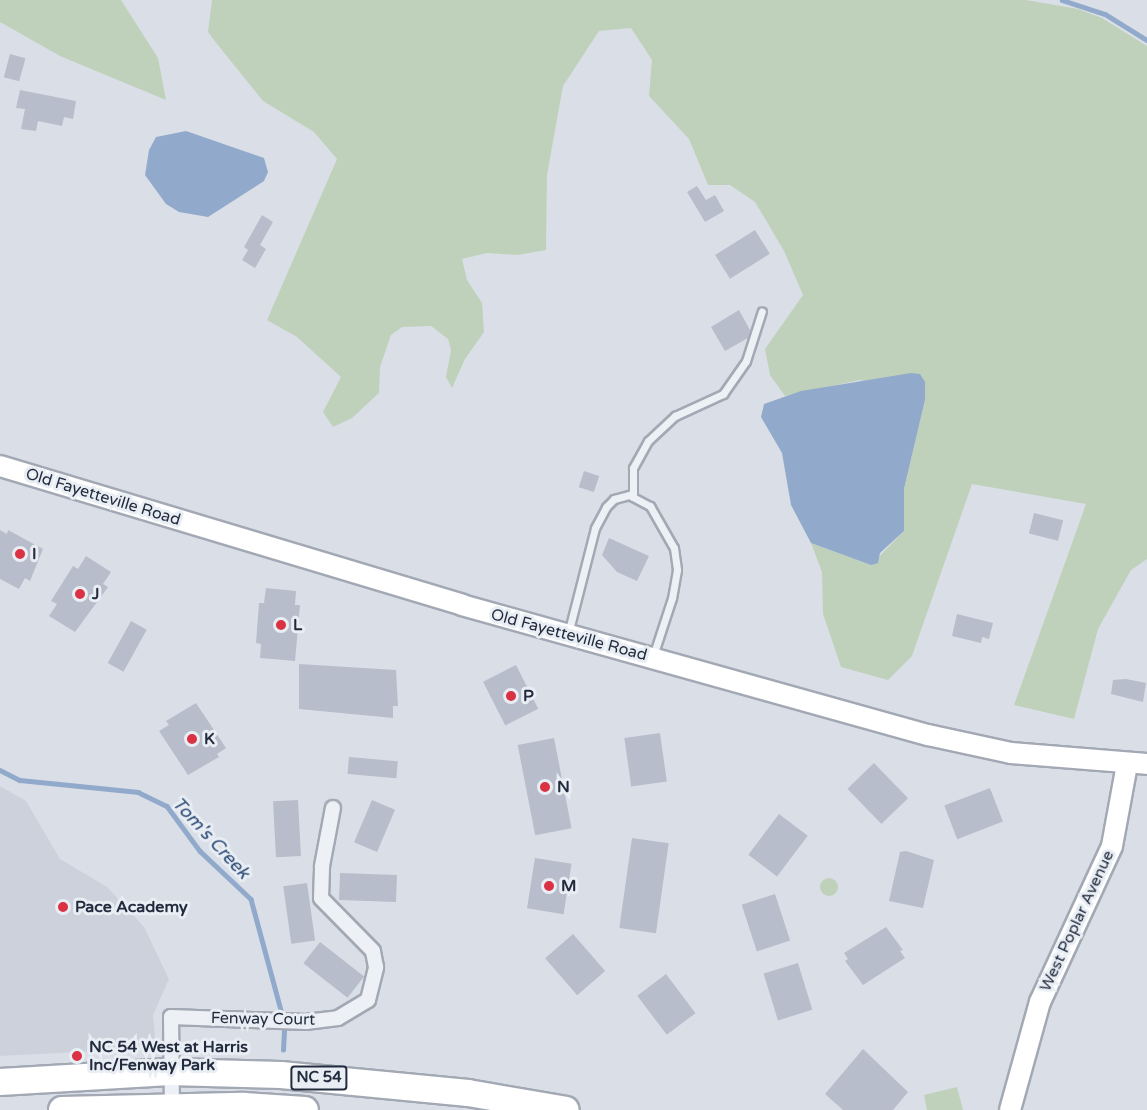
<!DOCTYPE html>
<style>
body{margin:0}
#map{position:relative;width:1147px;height:1110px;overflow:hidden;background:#dadfe7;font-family:"Varela Round",sans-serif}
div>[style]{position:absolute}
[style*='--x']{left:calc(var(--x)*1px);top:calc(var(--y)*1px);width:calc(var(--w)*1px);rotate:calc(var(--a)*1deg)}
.built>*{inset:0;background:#ccd1dc}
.green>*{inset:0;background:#bfd1bb}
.round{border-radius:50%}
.water>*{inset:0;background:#91aacb}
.stream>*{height:4.5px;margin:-2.25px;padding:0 2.25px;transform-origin:2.25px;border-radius:2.25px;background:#91aacb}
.building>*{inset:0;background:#b7bdca;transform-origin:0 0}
.roads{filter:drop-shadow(2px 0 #a3a9b4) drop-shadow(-2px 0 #a3a9b4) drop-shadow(0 2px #a3a9b4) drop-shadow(0 -2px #a3a9b4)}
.lane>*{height:7px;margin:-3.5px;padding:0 3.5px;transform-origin:3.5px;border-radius:3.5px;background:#edf0f5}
.street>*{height:14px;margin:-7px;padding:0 7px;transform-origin:7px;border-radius:7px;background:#edf0f5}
.secondary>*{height:20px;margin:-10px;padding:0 10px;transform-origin:10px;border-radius:10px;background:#fff}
.highway>*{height:26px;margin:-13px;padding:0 13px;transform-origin:13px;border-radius:13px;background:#fff}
.dots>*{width:16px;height:16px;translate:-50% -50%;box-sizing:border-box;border:3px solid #e9eef4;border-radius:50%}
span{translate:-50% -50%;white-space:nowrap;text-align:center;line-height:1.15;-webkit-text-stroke:6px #e9eef4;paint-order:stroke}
.shield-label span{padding:2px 4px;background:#e9eef4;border:2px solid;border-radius:4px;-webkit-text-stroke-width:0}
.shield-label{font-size:15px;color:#232c3e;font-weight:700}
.street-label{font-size:16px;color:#232c3e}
.poi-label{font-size:16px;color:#232c3e;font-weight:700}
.left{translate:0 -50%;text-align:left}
.water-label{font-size:18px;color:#2a4875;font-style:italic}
</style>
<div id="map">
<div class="built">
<i style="clip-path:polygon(0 786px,26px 801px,60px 859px,107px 887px,144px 927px,169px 979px,153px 1015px,156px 1048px,0 1056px)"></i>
</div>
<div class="green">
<i style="clip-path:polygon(0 0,121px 0,158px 58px,166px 100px,60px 56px,0 22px)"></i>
<i style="clip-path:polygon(212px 0,1026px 0,1078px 9px,1102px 18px,1147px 46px,1147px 559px,1131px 570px,1098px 629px,1074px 719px,1014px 705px,1086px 504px,972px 484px,912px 656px,888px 680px,841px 667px,823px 614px,822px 572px,811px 543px,871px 565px,904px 531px,904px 489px,925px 400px,860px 380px,785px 396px,770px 375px,765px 349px,803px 295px,784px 251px,755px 202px,730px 185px,708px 185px,689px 139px,649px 96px,652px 60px,631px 28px,599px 31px,563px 86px,547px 175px,546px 250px,518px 255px,487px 253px,462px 259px,467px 280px,482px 303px,484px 332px,465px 359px,452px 388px,446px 377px,451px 350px,448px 339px,431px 326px,402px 327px,391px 335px,380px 367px,379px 393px,352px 418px,333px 427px,323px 412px,341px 377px,297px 337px,267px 320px,337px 159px,314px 132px,263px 101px,217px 44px,208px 32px)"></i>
<i class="round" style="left:820px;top:878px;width:18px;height:18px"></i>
<i style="clip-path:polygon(957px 1087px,963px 1110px,927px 1110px,924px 1095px)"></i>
</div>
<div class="water">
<i style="clip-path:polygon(186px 131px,264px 158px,268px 172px,264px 181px,208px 217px,179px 212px,166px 204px,145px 175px,149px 150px,156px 137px)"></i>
<i style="clip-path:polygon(911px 373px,920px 374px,925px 382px,925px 400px,904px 489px,904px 531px,880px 553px,878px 563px,871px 565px,811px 543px,791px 505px,782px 453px,761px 417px,764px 404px,801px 391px)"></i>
</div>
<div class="stream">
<i style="--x:1062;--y:0;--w:45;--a:18"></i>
<i style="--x:1105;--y:14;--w:49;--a:31.8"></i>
<i style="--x:0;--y:770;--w:22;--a:27"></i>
<i style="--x:20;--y:780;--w:119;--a:5.8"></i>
<i style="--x:138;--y:792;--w:32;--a:26"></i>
<i style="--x:167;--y:806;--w:56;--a:53.7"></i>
<i style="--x:200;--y:851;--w:70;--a:43.3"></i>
<i style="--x:251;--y:899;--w:119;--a:74.9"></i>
<i style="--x:283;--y:1050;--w:19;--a:-87"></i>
</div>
<div class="building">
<i style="left:10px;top:54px;width:16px;height:24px;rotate:15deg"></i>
<i style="clip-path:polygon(20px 90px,76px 101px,73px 119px,64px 117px,62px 126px,38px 121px,36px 131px,21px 129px,25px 109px,16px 108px)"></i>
<i style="clip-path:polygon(697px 186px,706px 200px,715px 195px,724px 211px,705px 222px,687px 192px)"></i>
<i style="clip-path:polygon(262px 215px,273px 222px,260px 245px,266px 249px,255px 268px,242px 260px,248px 250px,244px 247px)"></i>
<i style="left:755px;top:230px;width:28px;height:47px;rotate:58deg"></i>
<i style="clip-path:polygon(739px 310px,750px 330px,748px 338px,725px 351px,711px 327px)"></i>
<i style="left:584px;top:471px;width:16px;height:17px;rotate:18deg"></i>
<i style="left:1034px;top:513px;width:30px;height:21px;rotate:14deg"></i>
<i style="clip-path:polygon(0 530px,7px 534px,8px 530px,43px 549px,30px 581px,25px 578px,19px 589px,0 579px)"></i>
<i style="clip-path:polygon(609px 538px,649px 556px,637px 581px,617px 572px,602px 555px)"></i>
<i style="clip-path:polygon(86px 556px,111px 572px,103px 584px,108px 587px,75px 632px,49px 616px,57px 604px,51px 601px,73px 566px,78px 569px)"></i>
<i style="clip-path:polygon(266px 588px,296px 591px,295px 605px,300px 605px,295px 661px,260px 658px,261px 644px,256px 643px,259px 603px,264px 603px)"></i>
<i style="clip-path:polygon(957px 614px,993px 623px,989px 639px,982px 637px,981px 643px,952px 636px)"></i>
<i style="left:131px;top:621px;width:18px;height:48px;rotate:29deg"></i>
<i style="clip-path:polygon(299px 664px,396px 670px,398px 706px,393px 706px,393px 718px,299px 709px)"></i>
<i style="left:516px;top:665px;width:49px;height:37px;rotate:63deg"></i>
<i style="clip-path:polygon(1126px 679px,1146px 683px,1143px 702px,1111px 694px,1113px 680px)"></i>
<i style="clip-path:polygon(196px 703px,226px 748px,217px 754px,219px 757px,188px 775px,159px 731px,169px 725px,166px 721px)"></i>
<i style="left:660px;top:733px;width:49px;height:36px;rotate:82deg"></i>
<i style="left:554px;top:738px;width:92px;height:37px;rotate:79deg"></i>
<i style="left:349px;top:757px;width:49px;height:17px;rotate:5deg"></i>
<i style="left:874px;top:763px;width:49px;height:37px;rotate:46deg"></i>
<i style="left:990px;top:788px;width:36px;height:49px;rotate:69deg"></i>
<i style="left:298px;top:800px;width:56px;height:25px;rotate:87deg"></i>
<i style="left:372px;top:800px;width:25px;height:46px;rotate:23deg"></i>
<i style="left:779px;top:814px;width:36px;height:51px;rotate:37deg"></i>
<i style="left:632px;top:838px;width:37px;height:91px;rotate:8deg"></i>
<i style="clip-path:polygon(906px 851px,934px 860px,923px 908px,889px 901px,900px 852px)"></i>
<i style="left:535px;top:858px;width:37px;height:51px;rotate:9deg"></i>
<i style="left:340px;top:873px;width:57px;height:27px;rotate:2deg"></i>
<i style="left:307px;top:883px;width:58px;height:24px;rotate:82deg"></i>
<i style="left:775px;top:894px;width:49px;height:35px;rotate:72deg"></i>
<i style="clip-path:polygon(886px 927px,903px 950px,900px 951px,905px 958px,863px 985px,845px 961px,848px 959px,844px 953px)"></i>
<i style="left:573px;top:934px;width:49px;height:37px;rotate:49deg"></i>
<i style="left:320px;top:942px;width:56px;height:27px;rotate:38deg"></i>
<i style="left:798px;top:963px;width:49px;height:36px;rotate:73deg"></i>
<i style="left:666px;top:974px;width:49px;height:36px;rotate:53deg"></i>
<i style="clip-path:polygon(863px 1049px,908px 1092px,893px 1110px,843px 1110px,825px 1094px)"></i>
</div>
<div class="roads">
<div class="lane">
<i style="--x:633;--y:497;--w:29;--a:-90"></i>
<i style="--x:633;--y:468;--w:31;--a:-61"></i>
<i style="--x:648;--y:441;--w:37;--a:-43"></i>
<i style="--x:675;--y:416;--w:53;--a:-24.6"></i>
<i style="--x:723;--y:394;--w:40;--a:-55.1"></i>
<i style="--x:746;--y:361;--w:52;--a:-72.3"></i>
<i style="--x:568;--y:634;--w:109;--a:-75.7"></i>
<i style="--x:595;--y:528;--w:24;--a:-62"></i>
<i style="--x:606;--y:507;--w:11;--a:-45"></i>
<i style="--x:614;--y:499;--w:16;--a:-15"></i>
<i style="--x:629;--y:495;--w:24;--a:28"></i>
<i style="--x:650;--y:506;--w:48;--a:60.3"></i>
<i style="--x:674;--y:548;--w:22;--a:82"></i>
<i style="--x:677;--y:570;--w:28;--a:100"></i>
<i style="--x:672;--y:598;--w:61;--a:108.1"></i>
</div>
<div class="street">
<i style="--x:172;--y:1110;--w:93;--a:-90.6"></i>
<i style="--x:171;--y:1017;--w:135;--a:2.1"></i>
<i style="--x:306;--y:1022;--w:32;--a:-7"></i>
<i style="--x:338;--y:1018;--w:35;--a:-31"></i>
<i style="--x:368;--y:1000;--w:34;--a:-76"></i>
<i style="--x:376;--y:967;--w:16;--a:-101"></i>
<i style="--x:373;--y:951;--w:74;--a:-134.5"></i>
<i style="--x:321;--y:898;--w:32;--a:-88"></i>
<i style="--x:322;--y:866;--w:59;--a:-79.3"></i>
</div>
<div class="secondary">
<i style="--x:0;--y:466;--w:482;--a:16.7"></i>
<i style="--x:462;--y:605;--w:484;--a:15.6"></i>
<i style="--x:928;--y:735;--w:85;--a:12.2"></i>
<i style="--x:1011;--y:753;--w:136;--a:4.6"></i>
<i style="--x:1010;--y:1110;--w:112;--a:-74.5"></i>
<i style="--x:1040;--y:1002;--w:172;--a:-65.2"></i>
<i style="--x:1112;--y:846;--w:83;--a:-79.6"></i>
</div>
<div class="highway">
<i style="--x:0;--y:1082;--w:170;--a:-3.4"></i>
<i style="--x:170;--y:1072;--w:111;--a:1.5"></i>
<i style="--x:281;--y:1075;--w:188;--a:5.5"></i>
<i style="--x:468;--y:1093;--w:99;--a:9.8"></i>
<i style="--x:62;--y:1110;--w:182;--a:-1.3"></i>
<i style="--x:244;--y:1106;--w:61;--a:3.8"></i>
</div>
</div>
<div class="dots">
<i style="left:20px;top:554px;background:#da3143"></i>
<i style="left:80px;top:594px;background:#da3143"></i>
<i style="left:281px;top:625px;background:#da3143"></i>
<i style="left:511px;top:696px;background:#da3143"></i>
<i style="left:192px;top:739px;background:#da3143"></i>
<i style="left:545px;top:787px;background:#da3143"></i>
<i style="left:549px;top:886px;background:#da3143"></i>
<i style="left:63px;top:907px;background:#da3143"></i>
<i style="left:77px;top:1056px;background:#da3143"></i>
</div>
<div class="shield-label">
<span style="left:319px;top:1078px">NC 54</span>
</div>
<div class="street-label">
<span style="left:103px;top:497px;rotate:17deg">Old Fayetteville Road</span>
<span style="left:569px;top:635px;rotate:15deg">Old Fayetteville Road</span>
<span style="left:1077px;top:921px;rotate:-65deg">West Poplar Avenue</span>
<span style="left:263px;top:1019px;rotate:1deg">Fenway Court</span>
</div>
<div class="poi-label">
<span class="left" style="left:32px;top:554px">I</span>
<span class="left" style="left:92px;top:594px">J</span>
<span class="left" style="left:293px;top:625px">L</span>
<span class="left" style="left:523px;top:696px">P</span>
<span class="left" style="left:204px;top:739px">K</span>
<span class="left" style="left:557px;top:787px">N</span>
<span class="left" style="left:561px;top:886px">M</span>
<span class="left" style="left:75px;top:907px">Pace Academy</span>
<span class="left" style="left:89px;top:1056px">NC 54 West at Harris<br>Inc/Fenway Park</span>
</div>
<div class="water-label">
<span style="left:211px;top:838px;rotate:47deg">Tom's Creek</span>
</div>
</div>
